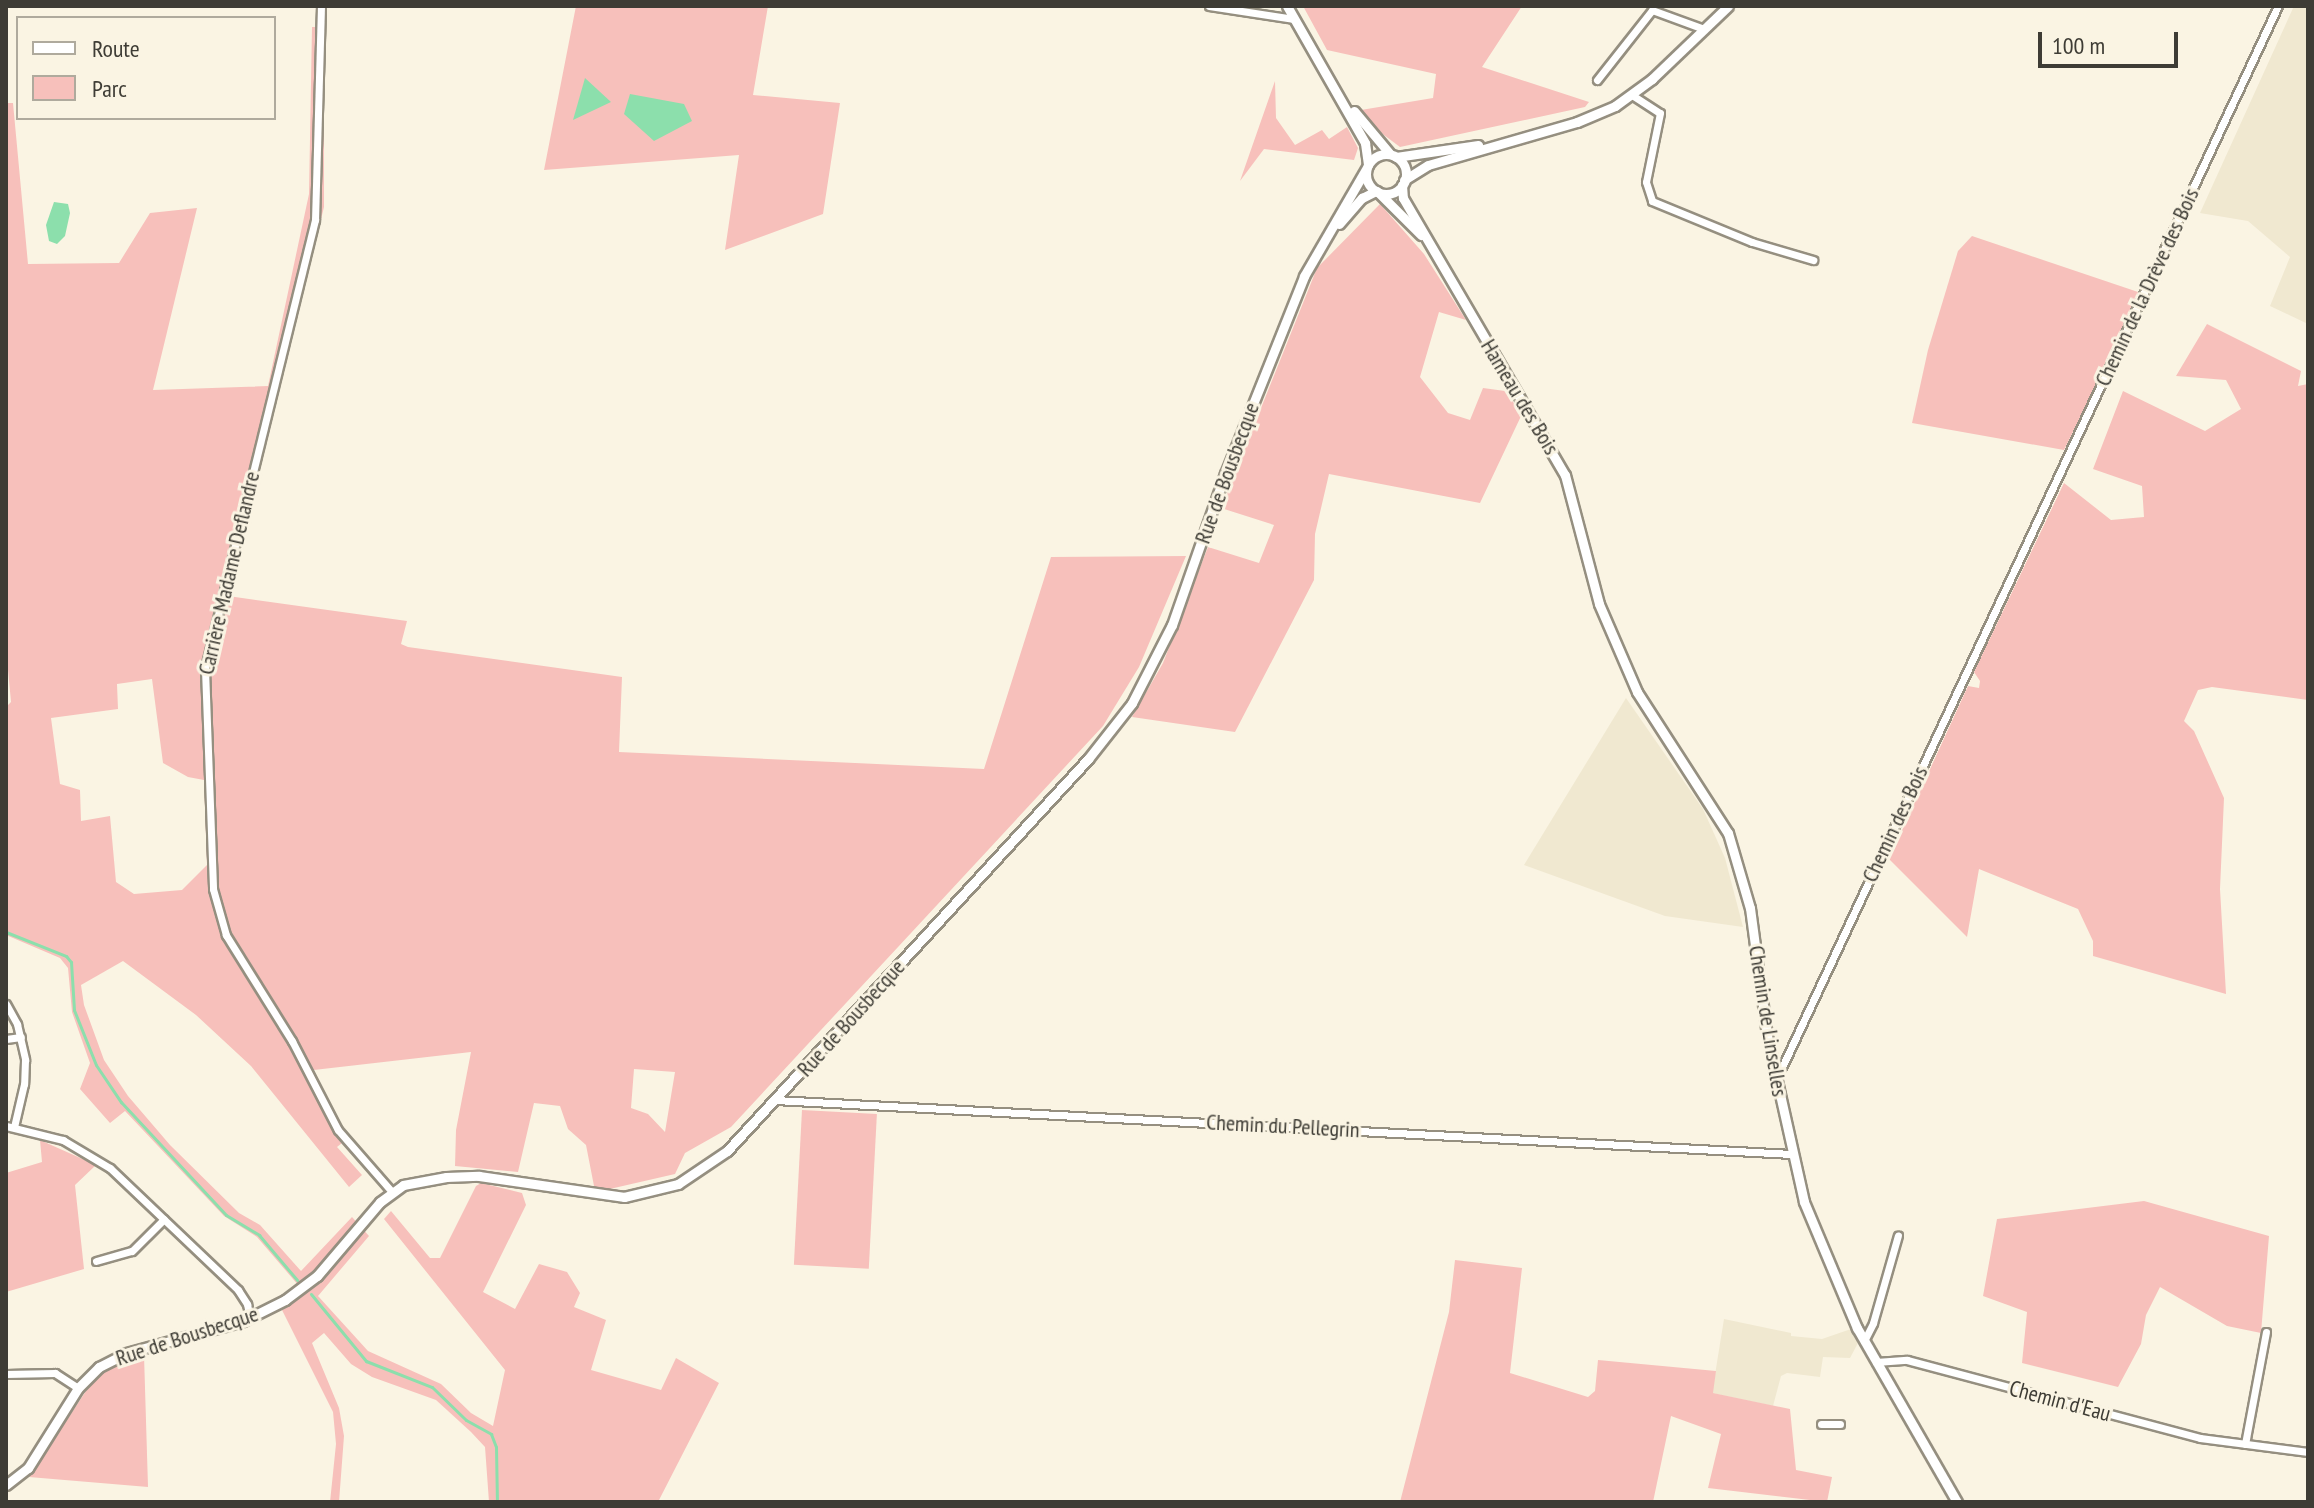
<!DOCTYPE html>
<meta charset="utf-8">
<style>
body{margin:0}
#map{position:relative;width:2314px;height:1508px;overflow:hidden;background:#faf4e3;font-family:"PT Sans Narrow",sans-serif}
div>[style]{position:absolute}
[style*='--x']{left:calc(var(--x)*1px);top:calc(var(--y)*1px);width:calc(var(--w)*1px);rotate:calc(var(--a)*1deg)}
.built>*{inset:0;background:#f0e8d0}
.green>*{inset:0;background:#f7c0bb;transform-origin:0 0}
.water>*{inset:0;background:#8cdfac}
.stream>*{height:3px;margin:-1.5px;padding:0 1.5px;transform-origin:1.5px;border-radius:1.5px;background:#8cdfac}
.roads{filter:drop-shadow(2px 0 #958f80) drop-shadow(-2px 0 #958f80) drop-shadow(0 2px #958f80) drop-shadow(0 -2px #958f80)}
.minor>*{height:7px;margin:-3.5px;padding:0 3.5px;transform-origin:3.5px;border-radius:3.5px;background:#fff}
.tertiary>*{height:9px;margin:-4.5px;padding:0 4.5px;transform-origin:4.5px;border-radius:4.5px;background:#fff}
.tertiary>.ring{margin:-4.5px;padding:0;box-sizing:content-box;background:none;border:9px solid #fff;border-radius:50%}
span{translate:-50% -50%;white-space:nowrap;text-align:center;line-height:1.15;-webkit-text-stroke:6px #faf4e3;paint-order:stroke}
.street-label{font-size:22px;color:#3e3c35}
.frame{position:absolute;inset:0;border:8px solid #3e3c35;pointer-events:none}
.legend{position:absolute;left:16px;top:16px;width:260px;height:104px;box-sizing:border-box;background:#faf4e3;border:2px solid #afaa9d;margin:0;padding:10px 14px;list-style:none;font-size:24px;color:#3e3c35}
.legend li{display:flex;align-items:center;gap:16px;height:40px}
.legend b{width:40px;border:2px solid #afaa9d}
.scale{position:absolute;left:2038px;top:32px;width:140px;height:36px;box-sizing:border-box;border:4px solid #3e3c35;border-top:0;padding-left:10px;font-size:24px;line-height:28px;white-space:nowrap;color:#3e3c35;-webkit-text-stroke:6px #faf4e3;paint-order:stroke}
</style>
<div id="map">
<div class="built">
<i style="clip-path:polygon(2294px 6px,2308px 6px,2308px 324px,2270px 306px,2290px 257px,2248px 221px,2200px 213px)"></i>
<i style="clip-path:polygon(1626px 698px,1703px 809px,1725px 858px,1743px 927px,1665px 916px,1524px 865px)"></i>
<i style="clip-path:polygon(1724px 1319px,1791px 1333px,1791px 1336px,1822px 1339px,1851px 1329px,1858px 1343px,1850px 1358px,1823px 1357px,1820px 1377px,1787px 1373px,1781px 1376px,1773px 1406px,1712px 1393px)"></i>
</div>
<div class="green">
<i style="clip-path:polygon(576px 6px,768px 6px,753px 95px,840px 103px,823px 214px,725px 250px,739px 155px,544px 170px)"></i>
<i style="clip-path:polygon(1303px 6px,1522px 6px,1482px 67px,1589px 102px,1585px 107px,1400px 147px,1376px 129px,1361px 110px,1433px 98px,1436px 74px,1327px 50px)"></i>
<i style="clip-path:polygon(evenodd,312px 27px,324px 27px,324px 207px,228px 596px,407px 621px,401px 644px,408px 647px,622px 677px,619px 752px,984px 769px,1051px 557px,1186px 556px,1139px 667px,1103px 726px,731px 1127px,685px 1153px,675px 1174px,601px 1191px,594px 1186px,586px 1145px,568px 1129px,560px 1106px,534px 1103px,518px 1172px,455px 1166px,456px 1130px,471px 1052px,305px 1071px,342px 1143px,337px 1147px,362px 1175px,349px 1187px,251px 1066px,196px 1015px,123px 961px,81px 985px,84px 1005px,104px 1060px,128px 1096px,170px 1145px,239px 1213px,260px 1225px,301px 1271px,352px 1217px,369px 1236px,318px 1296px,368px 1351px,441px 1384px,471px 1413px,493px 1426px,505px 1370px,384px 1219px,391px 1211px,430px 1258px,440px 1258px,476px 1186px,481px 1183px,522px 1193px,526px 1205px,483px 1292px,515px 1309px,539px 1264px,567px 1272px,580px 1293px,574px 1307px,606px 1320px,591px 1370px,661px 1390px,676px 1358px,719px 1383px,658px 1502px,489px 1502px,485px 1447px,471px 1432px,436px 1400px,372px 1377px,351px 1364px,324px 1333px,312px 1343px,339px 1408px,344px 1436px,339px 1502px,330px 1502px,336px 1444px,333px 1412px,282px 1310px,305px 1293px,257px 1237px,224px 1216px,125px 1111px,110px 1123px,80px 1089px,90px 1063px,72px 1012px,68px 968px,60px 958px,6px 935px,6px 707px,11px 702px,6px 648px,6px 103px,13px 103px,28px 264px,119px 263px,150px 213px,197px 208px,153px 390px,268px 386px,309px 194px,312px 27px,152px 679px,163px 763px,188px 777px,204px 780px,207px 865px,182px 890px,134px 894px,116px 882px,110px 816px,81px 821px,80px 790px,60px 784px,51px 718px,118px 709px,117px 684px,152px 679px,312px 27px,634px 1069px,675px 1072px,665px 1132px,648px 1114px,631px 1108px,634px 1069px)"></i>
<i style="clip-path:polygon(1275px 81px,1276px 118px,1295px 145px,1322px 130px,1329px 139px,1347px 127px,1358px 148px,1354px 160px,1264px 149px,1240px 181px)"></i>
<i style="clip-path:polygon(1380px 204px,1424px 254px,1466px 320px,1439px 312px,1420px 377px,1448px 413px,1470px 420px,1483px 388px,1505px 391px,1522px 414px,1480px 503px,1329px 474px,1315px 534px,1314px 580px,1235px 732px,1132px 717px,1163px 663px,1208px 547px,1259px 563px,1274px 525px,1221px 508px,1317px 268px)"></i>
<i style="clip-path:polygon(1972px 236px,2141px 293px,2064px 450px,1912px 423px,1928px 350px,1958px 251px)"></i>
<i style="clip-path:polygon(2207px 324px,2301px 371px,2298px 386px,2308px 384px,2308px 700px,2212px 687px,2198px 690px,2184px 721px,2194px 731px,2224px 798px,2220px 889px,2226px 994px,2093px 956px,2093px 941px,2078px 909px,1979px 869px,1967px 937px,1889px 859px,1968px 686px,1979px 688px,1980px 681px,1974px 672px,2064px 483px,2111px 520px,2144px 517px,2142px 486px,2093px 469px,2123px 391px,2205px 431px,2241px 409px,2226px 380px,2176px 376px)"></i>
<i style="left:802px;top:1110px;width:75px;height:155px;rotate:3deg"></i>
<i style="clip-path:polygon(40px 1140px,96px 1165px,75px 1185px,84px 1269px,6px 1292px,6px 1173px,42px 1162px)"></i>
<i style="clip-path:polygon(2144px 1201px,2269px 1236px,2261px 1333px,2227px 1326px,2160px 1287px,2146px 1315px,2141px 1344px,2118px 1387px,2022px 1363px,2027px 1312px,1983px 1296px,1997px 1219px)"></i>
<i style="clip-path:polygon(1455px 1260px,1522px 1268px,1510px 1373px,1588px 1397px,1595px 1391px,1598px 1360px,1716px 1371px,1713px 1393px,1790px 1409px,1796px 1470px,1832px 1477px,1827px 1502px,1708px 1488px,1721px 1434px,1671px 1416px,1653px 1502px,1400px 1502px,1449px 1312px)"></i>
<i style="clip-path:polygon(144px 1355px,148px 1487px,29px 1477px,94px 1379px,118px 1363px)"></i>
</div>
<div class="water">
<i style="clip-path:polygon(585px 78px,611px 102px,573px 120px)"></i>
<i style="clip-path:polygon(630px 94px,684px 104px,692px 121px,654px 141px,624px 114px)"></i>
<i style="clip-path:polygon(54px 202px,68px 204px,70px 213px,65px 236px,57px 244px,49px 241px,46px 225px)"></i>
</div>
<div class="stream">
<i style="--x:6;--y:932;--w:65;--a:21.8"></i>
<i style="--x:66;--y:956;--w:8;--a:50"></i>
<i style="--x:71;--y:962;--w:48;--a:86.4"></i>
<i style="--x:74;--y:1010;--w:59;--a:68.2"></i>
<i style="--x:96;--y:1065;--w:45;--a:56"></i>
<i style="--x:121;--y:1102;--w:154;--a:47.1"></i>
<i style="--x:226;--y:1215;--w:39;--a:31"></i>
<i style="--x:259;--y:1235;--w:59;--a:49.8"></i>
<i style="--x:311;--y:1294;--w:87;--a:50.6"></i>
<i style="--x:366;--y:1361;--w:71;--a:21.5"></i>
<i style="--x:432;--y:1387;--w:47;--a:44.1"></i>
<i style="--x:466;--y:1420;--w:29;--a:29"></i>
<i style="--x:491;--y:1434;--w:14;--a:69"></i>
<i style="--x:496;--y:1447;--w:55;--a:89"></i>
</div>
<div class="roads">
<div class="minor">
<i style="--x:321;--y:6;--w:214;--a:91.6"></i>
<i style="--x:315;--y:220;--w:462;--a:103.8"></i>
<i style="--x:205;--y:669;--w:220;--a:87.9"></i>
<i style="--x:213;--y:889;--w:48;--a:74.2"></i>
<i style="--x:226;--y:935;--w:125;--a:58.1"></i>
<i style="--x:292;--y:1041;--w:100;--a:62.7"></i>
<i style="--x:338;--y:1130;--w:82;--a:48.9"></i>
<i style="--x:1209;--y:6;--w:86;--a:8.7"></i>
<i style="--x:1597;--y:80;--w:89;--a:-51.8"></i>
<i style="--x:1652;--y:10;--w:55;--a:20.1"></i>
<i style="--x:1632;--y:95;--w:33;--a:33"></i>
<i style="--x:1660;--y:113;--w:70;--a:101.5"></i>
<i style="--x:1646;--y:182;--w:20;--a:72"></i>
<i style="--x:1652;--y:201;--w:108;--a:22.3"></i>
<i style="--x:1752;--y:242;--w:64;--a:16.4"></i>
<i style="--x:6;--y:1004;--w:23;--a:61"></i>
<i style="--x:17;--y:1024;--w:37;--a:77"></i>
<i style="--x:25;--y:1060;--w:24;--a:92"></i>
<i style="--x:24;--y:1084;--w:44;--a:103.1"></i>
<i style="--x:6;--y:1039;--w:15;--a:-8"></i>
<i style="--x:1776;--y:1080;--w:1186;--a:-64.95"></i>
<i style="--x:775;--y:1100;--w:1017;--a:3.04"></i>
<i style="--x:6;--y:1126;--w:59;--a:13.8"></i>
<i style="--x:63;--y:1140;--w:55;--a:30.8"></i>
<i style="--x:110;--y:1168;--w:177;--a:43.6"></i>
<i style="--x:238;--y:1290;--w:17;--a:57"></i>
<i style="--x:247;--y:1304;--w:14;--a:78"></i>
<i style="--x:96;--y:1261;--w:37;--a:-16"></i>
<i style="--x:132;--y:1251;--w:45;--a:-45"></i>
<i style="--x:1864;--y:1341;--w:20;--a:-63"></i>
<i style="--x:1873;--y:1323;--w:91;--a:-74.1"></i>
<i style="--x:1876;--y:1362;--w:31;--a:-4"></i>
<i style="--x:1907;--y:1360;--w:303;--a:14.9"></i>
<i style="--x:2200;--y:1438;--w:109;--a:7.4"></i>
<i style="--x:6;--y:1374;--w:49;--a:-1.2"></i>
<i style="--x:55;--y:1373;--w:27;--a:33"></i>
<i style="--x:1821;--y:1424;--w:19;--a:0"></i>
<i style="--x:2245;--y:1444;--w:114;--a:-79.4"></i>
</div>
<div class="tertiary">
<i style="--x:1287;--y:6;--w:158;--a:60.3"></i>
<i style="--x:1365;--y:143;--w:22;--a:82"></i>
<i style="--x:1354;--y:111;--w:56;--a:50.1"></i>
<i class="ring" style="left:1366px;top:154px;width:31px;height:31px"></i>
<i style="--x:1396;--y:157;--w:83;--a:-8.3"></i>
<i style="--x:1404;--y:180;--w:28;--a:-32"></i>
<i style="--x:1428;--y:165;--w:155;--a:-16.1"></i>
<i style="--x:1577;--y:122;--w:41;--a:-22.8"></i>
<i style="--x:1615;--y:106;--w:46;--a:-36.1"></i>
<i style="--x:1652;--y:79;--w:105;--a:-43.8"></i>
<i style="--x:1402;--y:185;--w:13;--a:86"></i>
<i style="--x:1403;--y:198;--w:321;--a:59.7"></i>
<i style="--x:1565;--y:475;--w:133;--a:75.2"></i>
<i style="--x:1599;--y:604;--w:96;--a:66.6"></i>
<i style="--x:1637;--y:692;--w:168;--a:57.2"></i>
<i style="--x:1728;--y:833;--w:78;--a:73.7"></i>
<i style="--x:1750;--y:908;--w:129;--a:82.4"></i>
<i style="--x:1767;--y:1036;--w:170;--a:77.4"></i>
<i style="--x:1804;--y:1202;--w:137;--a:67.2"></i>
<i style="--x:1857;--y:1328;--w:201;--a:60.1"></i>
<i style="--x:1378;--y:192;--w:61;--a:45"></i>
<i style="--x:1339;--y:224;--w:35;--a:-49"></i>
<i style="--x:1362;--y:198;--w:16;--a:-27"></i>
<i style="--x:6;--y:1485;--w:28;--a:-38"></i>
<i style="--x:28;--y:1468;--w:94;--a:-58"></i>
<i style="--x:78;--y:1388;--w:30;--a:-45"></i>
<i style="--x:99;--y:1367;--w:30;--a:-27"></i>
<i style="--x:126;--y:1353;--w:121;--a:-15.3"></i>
<i style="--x:243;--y:1321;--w:47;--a:-26.6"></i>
<i style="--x:285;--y:1300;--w:40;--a:-37"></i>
<i style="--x:317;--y:1276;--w:97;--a:-49.6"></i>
<i style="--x:380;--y:1202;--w:29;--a:-36"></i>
<i style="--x:403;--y:1185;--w:44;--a:-10.5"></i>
<i style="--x:446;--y:1177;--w:33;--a:-2"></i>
<i style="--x:479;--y:1176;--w:147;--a:8.2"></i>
<i style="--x:624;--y:1197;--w:56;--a:-13.5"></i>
<i style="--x:678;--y:1184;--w:59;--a:-34"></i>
<i style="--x:727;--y:1151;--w:533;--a:-47.36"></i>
<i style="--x:1088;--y:759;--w:71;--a:-51.8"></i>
<i style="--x:1132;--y:703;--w:88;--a:-62.9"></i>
<i style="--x:1172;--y:625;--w:160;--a:-70.7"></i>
<i style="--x:1225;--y:474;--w:213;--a:-68.2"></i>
<i style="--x:1304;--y:276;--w:124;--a:-59.9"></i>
</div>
</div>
<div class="street-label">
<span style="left:2147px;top:287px;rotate:-65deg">Chemin de la Drève des Bois</span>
<span style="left:1520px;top:397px;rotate:59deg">Hameau des Bois</span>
<span style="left:1227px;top:473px;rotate:-70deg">Rue de Bousbecque</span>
<span style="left:229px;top:573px;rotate:-77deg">Carrière Madame Deflandre</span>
<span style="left:1895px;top:824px;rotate:-65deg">Chemin des Bois</span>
<span style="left:851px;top:1018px;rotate:-48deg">Rue de Bousbecque</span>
<span style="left:1768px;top:1021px;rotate:81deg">Chemin de Linselles</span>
<span style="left:1283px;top:1126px;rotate:3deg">Chemin du Pellegrin</span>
<span style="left:187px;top:1336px;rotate:-18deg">Rue de Bousbecque</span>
<span style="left:2060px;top:1401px;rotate:15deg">Chemin d'Eau</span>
</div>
<div class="frame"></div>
<ul class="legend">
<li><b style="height:10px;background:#fff"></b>Route</li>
<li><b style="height:22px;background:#f7c0bb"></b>Parc</li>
</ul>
<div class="scale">100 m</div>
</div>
